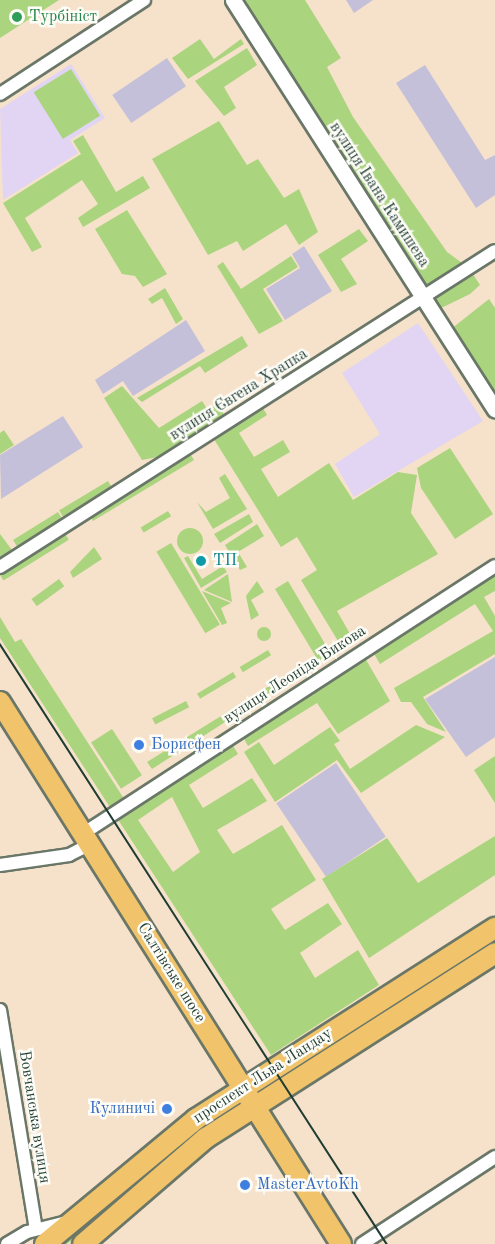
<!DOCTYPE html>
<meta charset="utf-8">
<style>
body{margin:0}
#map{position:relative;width:495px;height:1244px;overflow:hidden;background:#f6e2ca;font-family:"Old Standard TT",serif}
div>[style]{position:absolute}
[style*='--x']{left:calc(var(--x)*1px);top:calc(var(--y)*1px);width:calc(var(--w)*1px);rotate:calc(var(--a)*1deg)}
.built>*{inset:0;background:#e2d4f3}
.industrial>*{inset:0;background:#c5c0da;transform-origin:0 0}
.green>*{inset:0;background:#abd47f;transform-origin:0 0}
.round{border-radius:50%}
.roads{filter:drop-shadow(2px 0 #6a7768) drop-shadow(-2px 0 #6a7768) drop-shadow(0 2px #6a7768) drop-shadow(0 -2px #6a7768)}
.minor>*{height:12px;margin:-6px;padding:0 6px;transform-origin:6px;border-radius:6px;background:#fff}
.tertiary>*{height:15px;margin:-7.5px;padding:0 7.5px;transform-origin:7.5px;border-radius:7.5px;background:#fff}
.primary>*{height:20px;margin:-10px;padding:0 10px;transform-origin:10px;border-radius:10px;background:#f1c36a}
.tram>*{height:1.5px;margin:-0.75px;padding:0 0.75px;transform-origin:0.75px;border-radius:0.75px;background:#1f3d34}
.dots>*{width:16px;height:16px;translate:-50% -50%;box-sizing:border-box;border:3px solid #fdfcf7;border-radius:50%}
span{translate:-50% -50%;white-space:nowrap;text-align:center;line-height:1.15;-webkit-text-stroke:5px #fdfcf7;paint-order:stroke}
.leisure-label{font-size:16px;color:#27864d}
.left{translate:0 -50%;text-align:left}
.street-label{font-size:16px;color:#1f3d34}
.culture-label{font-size:16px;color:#0d838f}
.shop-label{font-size:16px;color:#366cbe}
.right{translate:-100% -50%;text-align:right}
</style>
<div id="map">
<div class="built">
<i style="clip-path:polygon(71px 64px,105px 118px,70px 140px,78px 153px,3px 200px,0 109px)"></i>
<i style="clip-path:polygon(418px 323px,483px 421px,354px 497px,335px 464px,380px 434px,342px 373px)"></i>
</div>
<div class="industrial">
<i style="clip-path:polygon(346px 0,373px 0,354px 13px)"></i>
<i style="left:167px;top:58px;width:34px;height:66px;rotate:56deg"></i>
<i style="clip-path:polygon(425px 65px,485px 160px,495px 155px,495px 195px,476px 208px,396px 83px)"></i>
<i style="clip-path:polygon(304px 246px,332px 291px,285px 320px,266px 289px,300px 268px,292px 254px)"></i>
<i style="clip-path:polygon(186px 320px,205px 351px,133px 396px,123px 381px,103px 394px,95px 380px)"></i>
<i style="clip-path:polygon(63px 416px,83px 447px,1px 499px,0 455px)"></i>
<i style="clip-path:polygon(495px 657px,495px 737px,466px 757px,425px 699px)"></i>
<i style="left:336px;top:763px;width:89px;height:72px;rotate:56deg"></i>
</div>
<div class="green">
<i style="clip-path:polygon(0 0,59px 0,0 38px)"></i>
<i style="clip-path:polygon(241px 0,305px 0,341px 58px,327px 67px,353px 117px,447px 252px,469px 268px,480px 285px,470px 294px,433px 312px)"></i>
<i style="clip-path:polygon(200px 39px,214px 59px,241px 39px,244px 44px,188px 79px,172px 58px)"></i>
<i style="clip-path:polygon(247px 48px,257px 65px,224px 87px,236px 108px,224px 116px,195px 81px)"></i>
<i style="left:71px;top:69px;width:55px;height:44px;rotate:58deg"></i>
<i style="clip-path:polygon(219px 121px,247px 165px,258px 159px,284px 198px,299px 189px,318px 232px,299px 245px,286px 224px,243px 251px,237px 241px,208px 255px,152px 159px)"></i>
<i style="clip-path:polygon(83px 135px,116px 192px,143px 176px,150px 188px,83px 227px,78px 218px,98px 204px,82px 180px,25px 218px,42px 247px,32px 252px,3px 203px,81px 154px,73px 141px)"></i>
<i style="clip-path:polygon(127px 210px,167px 274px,143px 287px,135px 276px,122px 274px,95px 229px)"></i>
<i style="clip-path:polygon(359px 229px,368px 241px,341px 259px,357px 284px,341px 292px,318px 255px)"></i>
<i style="clip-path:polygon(291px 256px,298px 267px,263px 289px,283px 321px,259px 334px,217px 266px,223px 262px,241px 289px)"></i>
<i style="clip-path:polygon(165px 288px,183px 319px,176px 324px,162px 298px,152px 304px,148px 299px)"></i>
<i style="clip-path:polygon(489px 299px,495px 308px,495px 409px,446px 333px)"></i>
<i style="clip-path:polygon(242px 336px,248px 346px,205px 373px,200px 366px,142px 402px,137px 398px)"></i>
<i style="clip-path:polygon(122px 386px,159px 428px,202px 401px,208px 410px,218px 404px,226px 418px,163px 456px,142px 460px,104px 398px)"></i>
<i style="clip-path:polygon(261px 405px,267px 415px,239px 433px,254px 457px,283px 440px,290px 452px,261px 469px,278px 497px,329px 463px,353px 500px,398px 472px,417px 475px,411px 513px,438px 554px,337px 611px,353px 639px,341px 646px,301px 580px,317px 570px,297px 537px,281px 547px,212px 436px)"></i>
<i style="clip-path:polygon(4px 430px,14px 445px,0 454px,0 433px)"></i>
<i style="clip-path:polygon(450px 448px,493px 514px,455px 539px,421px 488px,417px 468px)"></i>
<i style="clip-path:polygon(189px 452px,194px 460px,93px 521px,89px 514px)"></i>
<i style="clip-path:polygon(225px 474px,247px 509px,213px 529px,197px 502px,206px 512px,230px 498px,219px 478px)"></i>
<i style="left:108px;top:481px;width:12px;height:57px;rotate:59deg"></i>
<i style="left:168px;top:511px;width:6px;height:32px;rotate:59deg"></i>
<i style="left:58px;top:512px;width:13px;height:53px;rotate:58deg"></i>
<i style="clip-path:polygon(249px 514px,253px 522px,220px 543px,214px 534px)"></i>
<i style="clip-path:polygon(257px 524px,264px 536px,238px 552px,247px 567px,240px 570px,225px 545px)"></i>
<i class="round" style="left:177px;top:528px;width:26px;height:26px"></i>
<i style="left:64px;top:532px;width:9px;height:77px;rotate:58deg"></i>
<i style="clip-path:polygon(0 534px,15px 554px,0 564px)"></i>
<i style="left:171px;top:543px;width:95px;height:17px;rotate:59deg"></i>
<i style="clip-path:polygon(94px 547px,102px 559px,73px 578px,70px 572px)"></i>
<i style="clip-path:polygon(188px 556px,202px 579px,223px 566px,227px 572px,201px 588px,184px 558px)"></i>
<i style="clip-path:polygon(495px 573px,495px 591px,484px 597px,495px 616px,495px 654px,423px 697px,446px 732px,427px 724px,411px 702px,401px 702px,394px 688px,493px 631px,475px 604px,380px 664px,373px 652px)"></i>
<i style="clip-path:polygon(228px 574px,232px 602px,204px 590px)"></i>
<i style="left:59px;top:579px;width:9px;height:34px;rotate:54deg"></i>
<i style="clip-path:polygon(257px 581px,264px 592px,251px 600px,259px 615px,251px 620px,246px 596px)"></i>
<i style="clip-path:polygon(288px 581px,331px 654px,152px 769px,147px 762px,316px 657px,275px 589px)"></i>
<i style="clip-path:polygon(202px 591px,231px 603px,221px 608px,227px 623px,222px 625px)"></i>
<i style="clip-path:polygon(evenodd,0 617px,15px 642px,21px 639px,130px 808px,232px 744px,238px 754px,189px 785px,203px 808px,252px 778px,267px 801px,217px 830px,233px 854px,282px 825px,316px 880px,271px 909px,285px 930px,328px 903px,342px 924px,300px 953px,315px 978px,358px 950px,379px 985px,271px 1055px,0 638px,0 617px,172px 797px,200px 852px,173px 872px,138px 820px,172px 797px)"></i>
<i class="round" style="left:257px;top:627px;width:14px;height:14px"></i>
<i style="left:268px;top:650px;width:6px;height:33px;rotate:59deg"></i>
<i style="clip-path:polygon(365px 658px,390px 701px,338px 734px,317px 703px,248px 746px,243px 737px)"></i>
<i style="left:233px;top:672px;width:6px;height:42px;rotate:59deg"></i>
<i style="left:186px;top:701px;width:7px;height:38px;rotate:63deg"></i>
<i style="clip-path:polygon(416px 725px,445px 737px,361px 793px,337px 760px,275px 802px,244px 752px,259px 742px,274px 765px,330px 727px,340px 741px,334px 744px,350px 769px)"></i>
<i style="left:112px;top:729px;width:55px;height:25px;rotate:57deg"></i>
<i style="clip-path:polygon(495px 756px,495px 803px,474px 770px)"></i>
<i style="clip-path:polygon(495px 836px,495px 875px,369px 958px,322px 879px,387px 838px,418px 883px)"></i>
<i style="clip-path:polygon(495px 941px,495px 948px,292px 1075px,288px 1069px)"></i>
<i style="clip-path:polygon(213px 1117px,216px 1121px,183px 1149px,67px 1244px,58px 1244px)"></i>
</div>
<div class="roads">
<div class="minor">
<i style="--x:0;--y:94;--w:172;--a:-33.1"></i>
<i style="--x:0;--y:567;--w:587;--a:-32.55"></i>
<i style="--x:84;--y:833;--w:490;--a:-33"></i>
<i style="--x:0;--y:865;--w:70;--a:-8.2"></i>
<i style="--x:69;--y:855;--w:25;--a:-27"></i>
<i style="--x:0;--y:1010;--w:222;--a:80.7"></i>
<i style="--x:7;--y:1244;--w:23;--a:-31"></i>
<i style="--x:27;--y:1232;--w:41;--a:-14"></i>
<i style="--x:362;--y:1244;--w:159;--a:-33.2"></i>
</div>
<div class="tertiary">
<i style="--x:233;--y:0;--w:486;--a:57.4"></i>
</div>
<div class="primary">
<i style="--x:0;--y:702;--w:640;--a:57.82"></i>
<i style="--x:45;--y:1244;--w:196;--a:-39.6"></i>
<i style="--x:196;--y:1119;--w:355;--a:-32.6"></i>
<i style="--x:83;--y:1244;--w:162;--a:-40.8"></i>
<i style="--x:206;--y:1138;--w:343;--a:-32.6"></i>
</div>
</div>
<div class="tram">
<i style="--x:0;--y:644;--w:714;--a:57.18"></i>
</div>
<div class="dots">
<i style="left:17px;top:17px;background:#2e9e5b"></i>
<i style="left:201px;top:561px;background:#0f9aa8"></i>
<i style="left:139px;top:745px;background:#3f7fe0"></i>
<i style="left:167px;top:1109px;background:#3f7fe0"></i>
<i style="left:245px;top:1185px;background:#3f7fe0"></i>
</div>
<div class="leisure-label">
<span class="left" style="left:29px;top:17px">Турбініст</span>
</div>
<div class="street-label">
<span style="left:379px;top:195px;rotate:57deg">вулиця Івана Камишева</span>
<span style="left:239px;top:395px;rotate:-32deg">вулиця Євгена Храпка</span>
<span style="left:295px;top:675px;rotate:-33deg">вулиця Леоніда Бикова</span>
<span style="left:171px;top:973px;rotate:58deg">Салтівське шосе</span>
<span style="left:263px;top:1076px;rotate:-33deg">проспект Льва Ландау</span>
<span style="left:34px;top:1117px;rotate:81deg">Вовчанська вулиця</span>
</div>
<div class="culture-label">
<span class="left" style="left:213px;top:561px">ТП</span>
</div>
<div class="shop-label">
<span class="left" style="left:151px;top:745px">Борисфен</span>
<span class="right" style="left:155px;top:1109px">Кулиничі</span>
<span class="left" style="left:257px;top:1185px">MasterAvtoKh</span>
</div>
</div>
